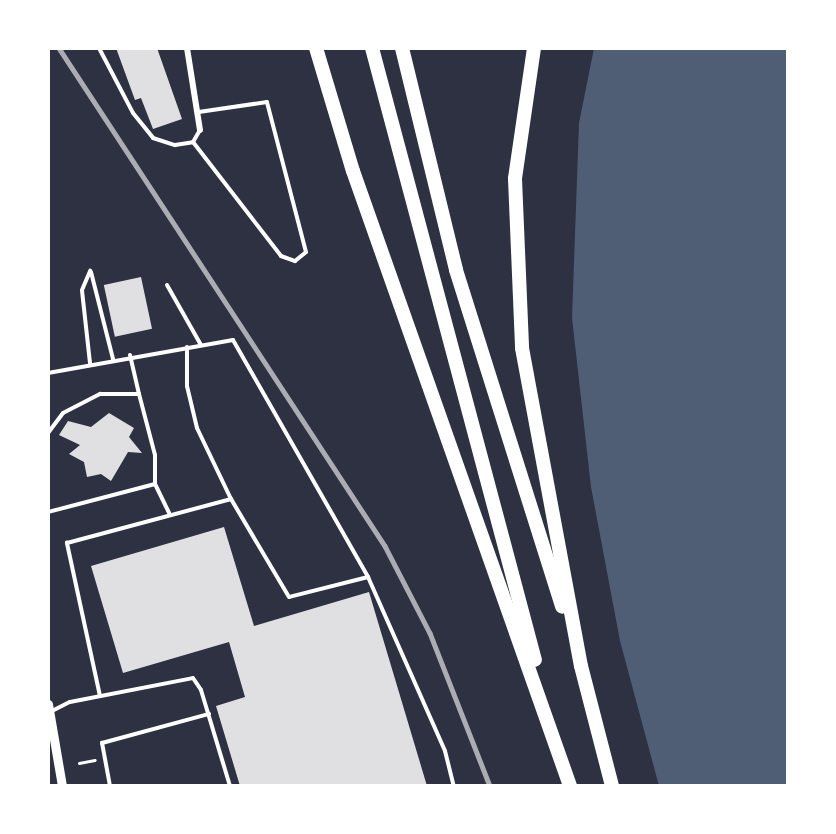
<!DOCTYPE html>
<style>
body{margin:0}
#map{position:relative;width:836px;height:834px;overflow:hidden;background:#2d3142;font-family:"PT Sans Narrow",sans-serif}
div>[style]{position:absolute}
[style*='--x']{left:calc(var(--x)*1px);top:calc(var(--y)*1px);width:calc(var(--w)*1px);rotate:calc(var(--a)*1deg)}
.water>*{inset:0;background:#4f5d75}
.building>*{inset:0;background:#e0e0e3;transform-origin:0 0}
.path>*{height:3px;margin:-1.5px;padding:0 1.5px;transform-origin:1.5px;border-radius:1.5px;background:#fff}
.service>*{height:4px;margin:-2px;padding:0 2px;transform-origin:2px;border-radius:2px;background:#fff}
.minor>*{height:6px;margin:-3px;padding:0 3px;transform-origin:3px;border-radius:3px;background:#fff}
.tertiary>*{height:9px;margin:-4.5px;padding:0 4.5px;transform-origin:4.5px;border-radius:4.5px;background:#fff}
.motorway>*{height:14px;margin:-7px;padding:0 7px;transform-origin:7px;border-radius:7px;background:#fff}
.rail>*{height:4.5px;margin:-2.25px;padding:0 2.25px;transform-origin:2.25px;border-radius:2.25px;background:#abadb3}
span{translate:-50% -50%;white-space:nowrap;text-align:center;line-height:1.15;-webkit-text-stroke:5px #fff;paint-order:stroke}
.frame{position:absolute;inset:0;border:50px solid #fff;pointer-events:none}
</style>
<div id="map">
<div class="water">
<i style="clip-path:polygon(594px 48px,788px 48px,788px 786px,659px 786px,620px 641px,591px 487px,572px 318px,579px 123px)"></i>
</div>
<div class="building">
<i style="clip-path:polygon(116px 48px,157px 48px,182px 119px,153px 129px,141px 98px,135px 100px)"></i>
<i style="left:141px;top:277px;width:53px;height:38px;rotate:78deg"></i>
<i style="clip-path:polygon(109px 413px,134px 428px,129px 437px,142px 453px,128px 452px,111px 481px,101px 474px,87px 477px,84px 462px,69px 454px,80px 445px,59px 435px,68px 421px,91px 427px)"></i>
<i style="clip-path:polygon(224px 527px,254px 626px,369px 592px,427px 786px,240px 786px,216px 706px,245px 697px,229px 642px,123px 673px,91px 566px)"></i>
</div>
<div class="path">
<i style="--x:79;--y:763;--w:16;--a:-11"></i>
</div>
<div class="service">
<i style="--x:99;--y:48;--w:73;--a:62.4"></i>
<i style="--x:133;--y:113;--w:32;--a:51"></i>
<i style="--x:153;--y:138;--w:23;--a:18"></i>
<i style="--x:175;--y:145;--w:18;--a:-9"></i>
<i style="--x:193;--y:142;--w:14;--a:-60"></i>
<i style="--x:193;--y:142;--w:144;--a:52.3"></i>
<i style="--x:281;--y:256;--w:15;--a:20"></i>
<i style="--x:295;--y:261;--w:14;--a:-39"></i>
<i style="--x:306;--y:252;--w:155;--a:-104.6"></i>
<i style="--x:267;--y:102;--w:69;--a:171.6"></i>
<i style="--x:91;--y:272;--w:90;--a:75.8"></i>
<i style="--x:167;--y:285;--w:69;--a:60.5"></i>
<i style="--x:130;--y:355;--w:40;--a:77"></i>
<i style="--x:90;--y:363;--w:73;--a:-96.3"></i>
<i style="--x:82;--y:290;--w:21;--a:-67"></i>
<i style="--x:48;--y:373;--w:188;--a:-10.1"></i>
<i style="--x:233;--y:340;--w:273;--a:60.3"></i>
<i style="--x:368;--y:577;--w:81;--a:165.8"></i>
<i style="--x:289;--y:597;--w:114;--a:-120.6"></i>
<i style="--x:48;--y:433;--w:25;--a:-53"></i>
<i style="--x:63;--y:413;--w:42;--a:-27.2"></i>
<i style="--x:100;--y:394;--w:39;--a:0"></i>
<i style="--x:139;--y:394;--w:63;--a:75.3"></i>
<i style="--x:155;--y:455;--w:29;--a:90"></i>
<i style="--x:155;--y:484;--w:111;--a:165.3"></i>
<i style="--x:155;--y:484;--w:34;--a:64"></i>
<i style="--x:368;--y:577;--w:190;--a:66.1"></i>
<i style="--x:445;--y:751;--w:36;--a:76"></i>
<i style="--x:100;--y:696;--w:157;--a:-102.2"></i>
<i style="--x:67;--y:543;--w:170;--a:-15"></i>
<i style="--x:231;--y:499;--w:79;--a:-115.6"></i>
<i style="--x:197;--y:428;--w:43;--a:-103.4"></i>
<i style="--x:187;--y:386;--w:39;--a:-90"></i>
<i style="--x:50;--y:712;--w:22;--a:-27"></i>
<i style="--x:70;--y:702;--w:125;--a:-11"></i>
<i style="--x:193;--y:678;--w:14;--a:56"></i>
<i style="--x:201;--y:690;--w:100;--a:73.2"></i>
<i style="--x:110;--y:786;--w:44;--a:-100.5"></i>
<i style="--x:102;--y:743;--w:111;--a:-15.2"></i>
</div>
<div class="minor">
<i style="--x:187;--y:48;--w:83;--a:81"></i>
</div>
<div class="tertiary">
<i style="--x:48;--y:704;--w:83;--a:80.3"></i>
</div>
<div class="motorway">
<i style="--x:316;--y:48;--w:128;--a:73.3"></i>
<i style="--x:353;--y:171;--w:652;--a:70.56"></i>
<i style="--x:372;--y:48;--w:633;--a:75.09"></i>
<i style="--x:402;--y:48;--w:228;--a:76.3"></i>
<i style="--x:456;--y:270;--w:353;--a:72.5"></i>
<i style="--x:534;--y:48;--w:132;--a:98.3"></i>
<i style="--x:515;--y:179;--w:169;--a:87.6"></i>
<i style="--x:522;--y:348;--w:323;--a:79.5"></i>
<i style="--x:581;--y:666;--w:124;--a:75.5"></i>
</div>
<div class="rail">
<i style="--x:59;--y:48;--w:595;--a:56.79"></i>
<i style="--x:385;--y:546;--w:98;--a:62.7"></i>
<i style="--x:430;--y:633;--w:164;--a:68.6"></i>
</div>
<div class="frame"></div>
</div>
